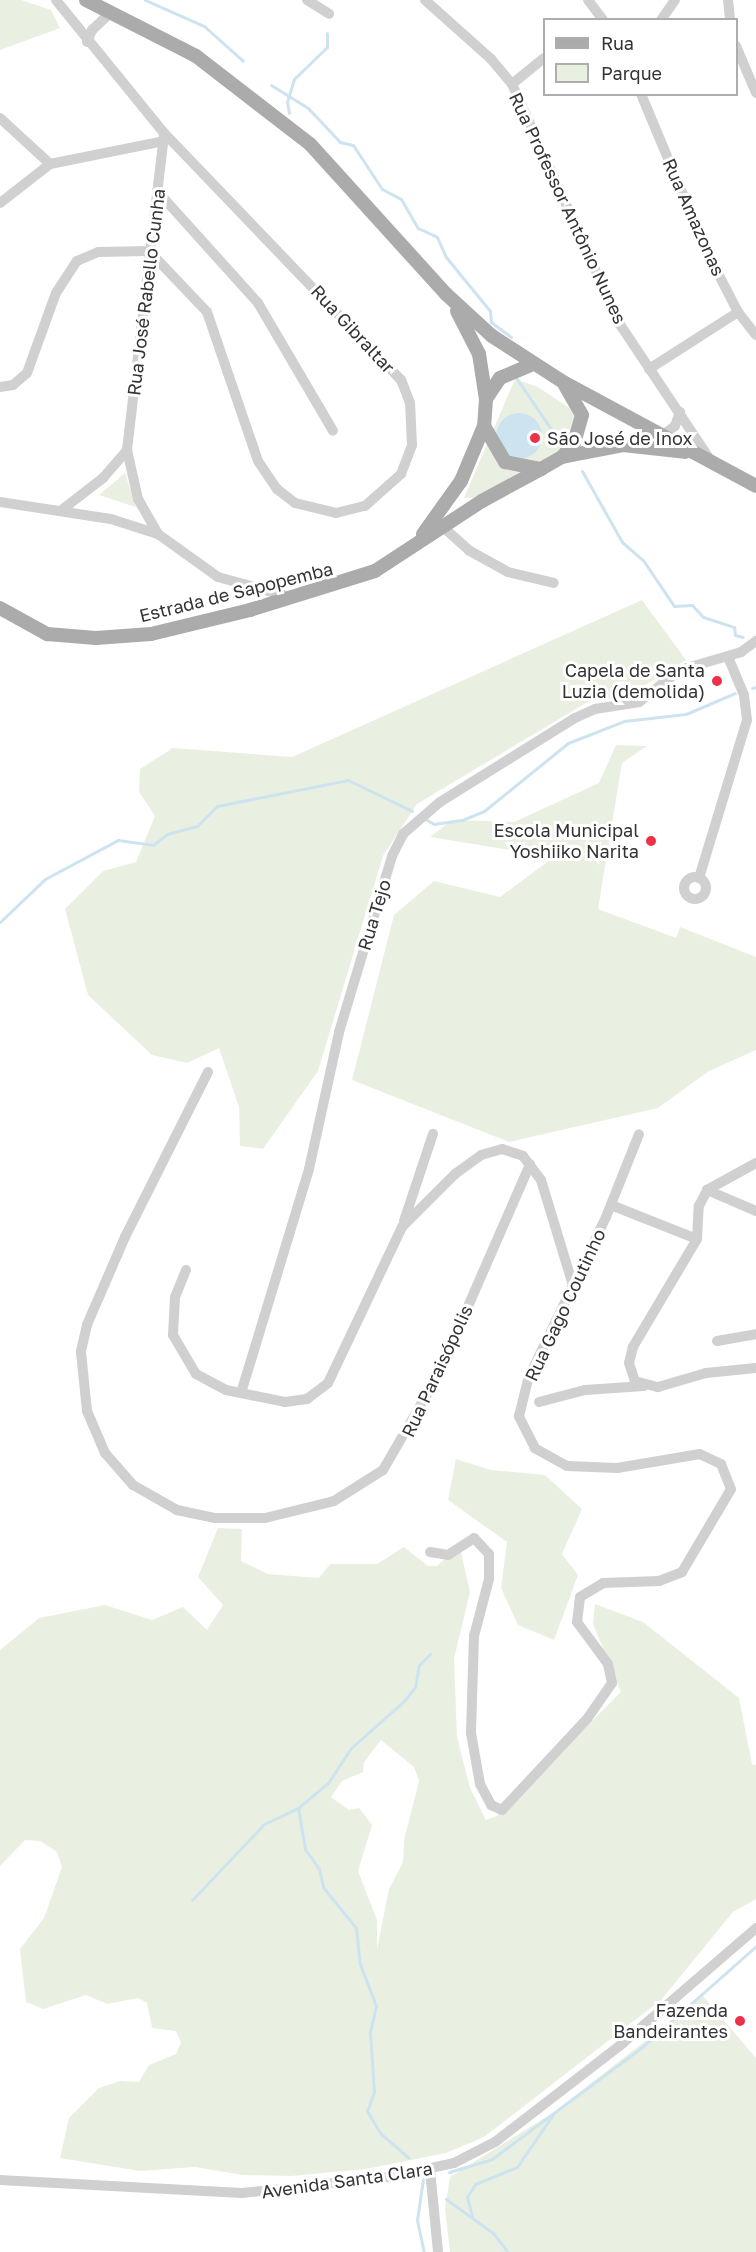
<!DOCTYPE html>
<meta charset="utf-8">
<style>
body{margin:0}
#map{position:relative;width:756px;height:2252px;overflow:hidden;background:#fff;font-family:"Golos Text",sans-serif}
div>[style]{position:absolute}
[style*='--x']{left:calc(var(--x)*1px);top:calc(var(--y)*1px);width:calc(var(--w)*1px);rotate:calc(var(--a)*1deg)}
.green>*{inset:0;background:#eaf0e1}
.water>*{inset:0;background:#cde4f0}
.round{border-radius:50%}
.stream>*{height:3px;margin:-1.5px;padding:0 1.5px;transform-origin:1.5px;border-radius:1.5px;background:#cde4f0}
.minor>*{height:10px;margin:-5px;padding:0 5px;transform-origin:5px;border-radius:5px;background:#d0d0d0}
.minor>.ring{margin:-5px;padding:0;box-sizing:content-box;background:none;border:10px solid #d0d0d0;border-radius:50%}
.major>*{height:14px;margin:-7px;padding:0 7px;transform-origin:7px;border-radius:7px;background:#ababab}
.dots>*{width:16px;height:16px;translate:-50% -50%;box-sizing:border-box;border:3px solid #fff;border-radius:50%}
span{translate:-50% -50%;white-space:nowrap;text-align:center;line-height:1.15;-webkit-text-stroke:6px #fff;paint-order:stroke}
.street-label{font-size:18px;color:#333}
.poi-label{font-size:18px;color:#333}
.left{translate:0 -50%;text-align:left}
.right{translate:-100% -50%;text-align:right}
.legend{position:absolute;left:543px;top:18px;width:195px;height:78px;box-sizing:border-box;background:#fff;border:2px solid #adadad;margin:0;padding:8px 10px;list-style:none;font-size:18px;color:#333}
.legend li{display:flex;align-items:center;gap:12px;height:30px}
.legend b{width:30px;border:2px solid #adadad}
</style>
<div id="map">
<div class="green">
<i style="clip-path:polygon(0 0,21px 0,51px 10px,60px 28px,0 50px)"></i>
<i style="clip-path:polygon(515px 379px,538px 387px,571px 409px,576px 419px,568px 444px,525px 472px,475px 498px,464px 498px)"></i>
<i style="clip-path:polygon(125px 473px,136px 507px,99px 495px)"></i>
<i style="clip-path:polygon(642px 600px,686px 660px,626px 697px,591px 700px,417px 804px,383px 856px,318px 1071px,263px 1149px,240px 1146px,239px 1107px,219px 1048px,187px 1063px,152px 1055px,88px 995px,65px 909px,103px 871px,136px 862px,155px 816px,139px 792px,140px 769px,173px 748px,292px 757px)"></i>
<i style="clip-path:polygon(616px 745px,647px 746px,622px 763px,598px 909px,676px 938px,680px 927px,756px 957px,756px 1050px,709px 1071px,658px 1108px,509px 1142px,352px 1080px,394px 915px,434px 881px,500px 897px,554px 857px,430px 837px,452px 820px,514px 822px,599px 783px)"></i>
<i style="clip-path:polygon(456px 1459px,491px 1470px,545px 1475px,582px 1509px,562px 1554px,578px 1575px,554px 1640px,518px 1625px,501px 1588px,507px 1542px,448px 1500px)"></i>
<i style="clip-path:polygon(evenodd,218px 1528px,242px 1529px,241px 1561px,268px 1574px,319px 1578px,330px 1564px,377px 1564px,404px 1547px,428px 1566px,437px 1566px,455px 1550px,461px 1552px,470px 1592px,454px 1659px,457px 1737px,470px 1788px,486px 1820px,497px 1816px,621px 1692px,593px 1624px,595px 1604px,643px 1622px,739px 1698px,752px 1764px,756px 1765px,756px 1899px,733px 1912px,661px 2000px,484px 2137px,446px 2153px,366px 2169px,292px 2176px,242px 2175px,195px 2167px,140px 2171px,60px 2158px,69px 2118px,99px 2088px,120px 2081px,139px 2082px,149px 2065px,176px 2054px,181px 2043px,176px 2031px,152px 2028px,147px 2003px,138px 1998px,107px 2004px,86px 1995px,43px 2009px,26px 2002px,20px 1949px,44px 1918px,62px 1867px,57px 1852px,40px 1841px,25px 1840px,0 1866px,0 1650px,39px 1618px,105px 1605px,152px 1620px,183px 1607px,207px 1630px,223px 1605px,198px 1577px,218px 1528px,381px 1740px,414px 1767px,419px 1781px,404px 1840px,403px 1862px,389px 1889px,377px 1949px,377px 1920px,358px 1871px,372px 1825px,359px 1808px,349px 1810px,331px 1797px,342px 1781px,363px 1772px,364px 1762px,381px 1740px)"></i>
<i style="clip-path:polygon(703px 1996px,756px 2058px,756px 2252px,450px 2252px,445px 2208px,450px 2177px,554px 2112px)"></i>
</div>
<div class="water">
<i class="round" style="left:496px;top:413px;width:46px;height:46px"></i>
</div>
<div class="stream">
<i style="--x:145;--y:0;--w:64;--a:23.8"></i>
<i style="--x:204;--y:26;--w:52;--a:41.9"></i>
<i style="--x:271;--y:85;--w:44;--a:31.9"></i>
<i style="--x:308;--y:108;--w:47;--a:46.7"></i>
<i style="--x:340;--y:142;--w:13;--a:13"></i>
<i style="--x:353;--y:145;--w:53;--a:56.6"></i>
<i style="--x:382;--y:189;--w:21;--a:28"></i>
<i style="--x:401;--y:199;--w:34;--a:60"></i>
<i style="--x:418;--y:228;--w:21;--a:25"></i>
<i style="--x:437;--y:237;--w:22;--a:66"></i>
<i style="--x:446;--y:257;--w:70;--a:50.8"></i>
<i style="--x:490;--y:311;--w:11;--a:85"></i>
<i style="--x:491;--y:322;--w:25;--a:37"></i>
<i style="--x:289;--y:113;--w:11;--a:-100"></i>
<i style="--x:287;--y:102;--w:24;--a:-73"></i>
<i style="--x:294;--y:79;--w:46;--a:-44.1"></i>
<i style="--x:327;--y:47;--w:14;--a:-90"></i>
<i style="--x:517;--y:379;--w:76;--a:55.7"></i>
<i style="--x:582;--y:471;--w:81;--a:60.6"></i>
<i style="--x:622;--y:542;--w:28;--a:41"></i>
<i style="--x:643;--y:560;--w:55;--a:56"></i>
<i style="--x:674;--y:606;--w:18;--a:-3"></i>
<i style="--x:692;--y:605;--w:16;--a:47"></i>
<i style="--x:703;--y:617;--w:33;--a:18"></i>
<i style="--x:734;--y:627;--w:8;--a:83"></i>
<i style="--x:735;--y:635;--w:8;--a:14"></i>
<i style="--x:752;--y:688;--w:4;--a:-14"></i>
<i style="--x:427;--y:820;--w:8;--a:30"></i>
<i style="--x:434;--y:824;--w:28;--a:-8"></i>
<i style="--x:462;--y:820;--w:24;--a:-22"></i>
<i style="--x:484;--y:811;--w:108;--a:-39"></i>
<i style="--x:568;--y:743;--w:60;--a:-21.4"></i>
<i style="--x:624;--y:721;--w:62;--a:-6.4"></i>
<i style="--x:686;--y:714;--w:53;--a:-23.2"></i>
<i style="--x:0;--y:922;--w:62;--a:-43.7"></i>
<i style="--x:45;--y:879;--w:83;--a:-28.1"></i>
<i style="--x:118;--y:840;--w:35;--a:8"></i>
<i style="--x:153;--y:845;--w:18;--a:-38"></i>
<i style="--x:167;--y:834;--w:31;--a:-15"></i>
<i style="--x:197;--y:826;--w:28;--a:-45"></i>
<i style="--x:217;--y:806;--w:134;--a:-11.2"></i>
<i style="--x:348;--y:780;--w:71;--a:25.8"></i>
<i style="--x:298;--y:1808;--w:42;--a:80.3"></i>
<i style="--x:305;--y:1849;--w:24;--a:55"></i>
<i style="--x:319;--y:1869;--w:18;--a:77"></i>
<i style="--x:323;--y:1887;--w:53;--a:51.2"></i>
<i style="--x:356;--y:1928;--w:36;--a:84"></i>
<i style="--x:360;--y:1964;--w:45;--a:69.1"></i>
<i style="--x:376;--y:2006;--w:28;--a:103"></i>
<i style="--x:370;--y:2033;--w:59;--a:86.1"></i>
<i style="--x:374;--y:2092;--w:20;--a:110"></i>
<i style="--x:367;--y:2111;--w:26;--a:59"></i>
<i style="--x:380;--y:2133;--w:38;--a:41"></i>
<i style="--x:192;--y:1900;--w:105;--a:-46.5"></i>
<i style="--x:264;--y:1824;--w:38;--a:-25"></i>
<i style="--x:298;--y:1808;--w:39;--a:-40"></i>
<i style="--x:328;--y:1783;--w:42;--a:-56.7"></i>
<i style="--x:351;--y:1748;--w:71;--a:-41.6"></i>
<i style="--x:404;--y:1701;--w:18;--a:-52"></i>
<i style="--x:415;--y:1687;--w:22;--a:-80"></i>
<i style="--x:419;--y:1665;--w:16;--a:-45"></i>
<i style="--x:449;--y:2172;--w:45;--a:-16.8"></i>
<i style="--x:492;--y:2159;--w:187;--a:-36.7"></i>
<i style="--x:642;--y:2047;--w:152;--a:-41.5"></i>
<i style="--x:423;--y:2179;--w:41;--a:98.3"></i>
<i style="--x:417;--y:2220;--w:33;--a:78"></i>
<i style="--x:446;--y:2199;--w:58;--a:35.9"></i>
<i style="--x:493;--y:2233;--w:24;--a:52"></i>
<i style="--x:472;--y:2216;--w:20;--a:-105"></i>
<i style="--x:467;--y:2197;--w:15;--a:-58"></i>
<i style="--x:475;--y:2184;--w:45;--a:-22"></i>
<i style="--x:517;--y:2167;--w:65;--a:-55.6"></i>
</div>
<div class="minor">
<i style="--x:307;--y:0;--w:26;--a:32"></i>
<i style="--x:425;--y:0;--w:89;--a:41.8"></i>
<i style="--x:491;--y:59;--w:33;--a:50"></i>
<i style="--x:512;--y:84;--w:265;--a:65.8"></i>
<i style="--x:621;--y:326;--w:162;--a:56.3"></i>
<i style="--x:588;--y:0;--w:25;--a:53"></i>
<i style="--x:728;--y:0;--w:20;--a:84"></i>
<i style="--x:661;--y:20;--w:24;--a:-55"></i>
<i style="--x:87;--y:42;--w:13;--a:-67"></i>
<i style="--x:92;--y:30;--w:26;--a:-43"></i>
<i style="--x:736;--y:46;--w:51;--a:66.9"></i>
<i style="--x:512;--y:84;--w:41;--a:-39.1"></i>
<i style="--x:641;--y:94;--w:173;--a:67.3"></i>
<i style="--x:708;--y:254;--w:65;--a:62.7"></i>
<i style="--x:738;--y:312;--w:29;--a:52"></i>
<i style="--x:0;--y:118;--w:68;--a:42.6"></i>
<i style="--x:159;--y:193;--w:148;--a:48"></i>
<i style="--x:258;--y:303;--w:148;--a:59.6"></i>
<i style="--x:0;--y:203;--w:63;--a:-38"></i>
<i style="--x:50;--y:164;--w:116;--a:-11.4"></i>
<i style="--x:649;--y:369;--w:106;--a:-32.6"></i>
<i style="--x:0;--y:387;--w:13;--a:-9"></i>
<i style="--x:13;--y:385;--w:18;--a:-41"></i>
<i style="--x:27;--y:373;--w:85;--a:-70.1"></i>
<i style="--x:56;--y:293;--w:38;--a:-57"></i>
<i style="--x:77;--y:261;--w:23;--a:-23"></i>
<i style="--x:98;--y:252;--w:51;--a:-1.1"></i>
<i style="--x:149;--y:251;--w:84;--a:46.4"></i>
<i style="--x:207;--y:312;--w:157;--a:71.1"></i>
<i style="--x:258;--y:461;--w:34;--a:56"></i>
<i style="--x:277;--y:489;--w:23;--a:38"></i>
<i style="--x:295;--y:503;--w:42;--a:13.7"></i>
<i style="--x:336;--y:513;--w:30;--a:-14"></i>
<i style="--x:365;--y:506;--w:48;--a:-41.6"></i>
<i style="--x:401;--y:474;--w:31;--a:-69"></i>
<i style="--x:412;--y:445;--w:42;--a:-92.7"></i>
<i style="--x:410;--y:403;--w:25;--a:-111"></i>
<i style="--x:401;--y:380;--w:342;--a:-133.8"></i>
<i style="--x:164;--y:133;--w:171;--a:-129.1"></i>
<i style="--x:663;--y:435;--w:15;--a:-37"></i>
<i style="--x:675;--y:426;--w:15;--a:-70"></i>
<i style="--x:0;--y:502;--w:112;--a:8.7"></i>
<i style="--x:111;--y:519;--w:49;--a:17.7"></i>
<i style="--x:158;--y:534;--w:74;--a:35.6"></i>
<i style="--x:218;--y:577;--w:75;--a:15.5"></i>
<i style="--x:63;--y:509;--w:51;--a:-37.8"></i>
<i style="--x:103;--y:478;--w:37;--a:-49"></i>
<i style="--x:443;--y:527;--w:36;--a:42"></i>
<i style="--x:470;--y:551;--w:43;--a:28.9"></i>
<i style="--x:508;--y:572;--w:47;--a:13.4"></i>
<i style="--x:158;--y:534;--w:40;--a:-119.7"></i>
<i style="--x:138;--y:499;--w:50;--a:-102.7"></i>
<i style="--x:127;--y:450;--w:319;--a:-83.3"></i>
<i class="ring" style="left:684px;top:877px;width:12px;height:12px"></i>
<i style="--x:699;--y:878;--w:165;--a:-73.1"></i>
<i style="--x:747;--y:720;--w:25;--a:-97"></i>
<i style="--x:744;--y:695;--w:41;--a:-112.8"></i>
<i style="--x:208;--y:1072;--w:185;--a:116.7"></i>
<i style="--x:125;--y:1237;--w:96;--a:113.4"></i>
<i style="--x:87;--y:1325;--w:28;--a:103"></i>
<i style="--x:81;--y:1352;--w:59;--a:84.2"></i>
<i style="--x:87;--y:1411;--w:46;--a:66.8"></i>
<i style="--x:105;--y:1453;--w:43;--a:48.8"></i>
<i style="--x:133;--y:1485;--w:51;--a:29.6"></i>
<i style="--x:177;--y:1510;--w:39;--a:12"></i>
<i style="--x:215;--y:1518;--w:50;--a:0"></i>
<i style="--x:265;--y:1518;--w:71;--a:-13.8"></i>
<i style="--x:334;--y:1501;--w:58;--a:-32.3"></i>
<i style="--x:383;--y:1470;--w:110;--a:-59.9"></i>
<i style="--x:438;--y:1375;--w:230;--a:-66.4"></i>
<i style="--x:707;--y:1190;--w:56;--a:-28.9"></i>
<i style="--x:611;--y:1205;--w:92;--a:21.6"></i>
<i style="--x:697;--y:1239;--w:126;--a:120.7"></i>
<i style="--x:633;--y:1347;--w:16;--a:104"></i>
<i style="--x:629;--y:1363;--w:19;--a:72"></i>
<i style="--x:635;--y:1381;--w:24;--a:15"></i>
<i style="--x:658;--y:1387;--w:50;--a:-16.3"></i>
<i style="--x:706;--y:1373;--w:50;--a:-5.7"></i>
<i style="--x:404;--y:1221;--w:92;--a:-71.6"></i>
<i style="--x:697;--y:1239;--w:33;--a:-87"></i>
<i style="--x:699;--y:1206;--w:18;--a:-63"></i>
<i style="--x:707;--y:1190;--w:53;--a:23.2"></i>
<i style="--x:186;--y:1270;--w:29;--a:112"></i>
<i style="--x:175;--y:1297;--w:38;--a:93"></i>
<i style="--x:173;--y:1335;--w:45;--a:59.5"></i>
<i style="--x:196;--y:1374;--w:34;--a:28"></i>
<i style="--x:226;--y:1390;--w:60;--a:11.5"></i>
<i style="--x:285;--y:1402;--w:22;--a:-8"></i>
<i style="--x:307;--y:1399;--w:26;--a:-37"></i>
<i style="--x:328;--y:1383;--w:173;--a:-64.6"></i>
<i style="--x:402;--y:1227;--w:75;--a:-45"></i>
<i style="--x:455;--y:1174;--w:32;--a:-36"></i>
<i style="--x:481;--y:1155;--w:22;--a:-16"></i>
<i style="--x:502;--y:1149;--w:22;--a:18"></i>
<i style="--x:523;--y:1156;--w:30;--a:53"></i>
<i style="--x:541;--y:1180;--w:110;--a:73.1"></i>
<i style="--x:717;--y:1341;--w:40;--a:-10"></i>
<i style="--x:241;--y:1393;--w:234;--a:-73.1"></i>
<i style="--x:309;--y:1169;--w:140;--a:-77.6"></i>
<i style="--x:339;--y:1032;--w:184;--a:-73.2"></i>
<i style="--x:392;--y:856;--w:25;--a:-63"></i>
<i style="--x:403;--y:834;--w:49;--a:-40.9"></i>
<i style="--x:440;--y:802;--w:159;--a:-31.9"></i>
<i style="--x:575;--y:718;--w:22;--a:-24"></i>
<i style="--x:595;--y:709;--w:45;--a:-9"></i>
<i style="--x:639;--y:702;--w:52;--a:-38"></i>
<i style="--x:680;--y:670;--w:64;--a:-16.4"></i>
<i style="--x:741;--y:652;--w:19;--a:-36"></i>
<i style="--x:539;--y:1402;--w:48;--a:-14.6"></i>
<i style="--x:585;--y:1390;--w:59;--a:-3.9"></i>
<i style="--x:430;--y:1552;--w:18;--a:9"></i>
<i style="--x:448;--y:1555;--w:31;--a:-33"></i>
<i style="--x:474;--y:1538;--w:22;--a:47"></i>
<i style="--x:489;--y:1554;--w:25;--a:90"></i>
<i style="--x:489;--y:1579;--w:59;--a:104.7"></i>
<i style="--x:474;--y:1636;--w:97;--a:91.8"></i>
<i style="--x:471;--y:1733;--w:52;--a:80"></i>
<i style="--x:480;--y:1784;--w:24;--a:62"></i>
<i style="--x:491;--y:1805;--w:12;--a:24"></i>
<i style="--x:502;--y:1810;--w:125;--a:-47"></i>
<i style="--x:587;--y:1719;--w:44;--a:-55.2"></i>
<i style="--x:612;--y:1683;--w:19;--a:-102"></i>
<i style="--x:608;--y:1664;--w:52;--a:-126.4"></i>
<i style="--x:577;--y:1622;--w:25;--a:-83"></i>
<i style="--x:580;--y:1597;--w:27;--a:-31"></i>
<i style="--x:603;--y:1583;--w:56;--a:-2"></i>
<i style="--x:659;--y:1581;--w:25;--a:-21"></i>
<i style="--x:682;--y:1572;--w:96;--a:-59.4"></i>
<i style="--x:731;--y:1489;--w:27;--a:-112"></i>
<i style="--x:721;--y:1464;--w:23;--a:-155"></i>
<i style="--x:700;--y:1454;--w:84;--a:170.4"></i>
<i style="--x:617;--y:1468;--w:50;--a:-177.7"></i>
<i style="--x:567;--y:1466;--w:37;--a:-151"></i>
<i style="--x:535;--y:1448;--w:36;--a:-117"></i>
<i style="--x:519;--y:1416;--w:38;--a:-76"></i>
<i style="--x:528;--y:1379;--w:180;--a:-64.3"></i>
<i style="--x:606;--y:1217;--w:89;--a:-68.3"></i>
<i style="--x:430;--y:2170;--w:82;--a:84.4"></i>
<i style="--x:0;--y:2180;--w:242;--a:3.1"></i>
<i style="--x:242;--y:2193;--w:148;--a:-6.2"></i>
<i style="--x:389;--y:2177;--w:66;--a:-12.2"></i>
<i style="--x:454;--y:2163;--w:46;--a:-27.1"></i>
<i style="--x:495;--y:2142;--w:162;--a:-37.7"></i>
<i style="--x:623;--y:2043;--w:176;--a:-40.8"></i>
</div>
<div class="major">
<i style="--x:86;--y:0;--w:123;--a:27"></i>
<i style="--x:196;--y:56;--w:144;--a:37.7"></i>
<i style="--x:310;--y:144;--w:202;--a:47.8"></i>
<i style="--x:446;--y:294;--w:62;--a:42.4"></i>
<i style="--x:492;--y:336;--w:85;--a:32.9"></i>
<i style="--x:563;--y:382;--w:219;--a:28.3"></i>
<i style="--x:457;--y:311;--w:48;--a:62.9"></i>
<i style="--x:479;--y:354;--w:46;--a:81.2"></i>
<i style="--x:533;--y:364;--w:36;--a:157"></i>
<i style="--x:500;--y:378;--w:25;--a:124"></i>
<i style="--x:486;--y:399;--w:27;--a:94"></i>
<i style="--x:484;--y:426;--w:42;--a:59.7"></i>
<i style="--x:505;--y:462;--w:37;--a:11"></i>
<i style="--x:541;--y:469;--w:24;--a:-30"></i>
<i style="--x:562;--y:457;--w:18;--a:-49"></i>
<i style="--x:574;--y:443;--w:29;--a:-74"></i>
<i style="--x:582;--y:415;--w:34;--a:-120"></i>
<i style="--x:562;--y:457;--w:62;--a:-11.1"></i>
<i style="--x:623;--y:445;--w:62;--a:6.4"></i>
<i style="--x:423;--y:534;--w:65;--a:-54.4"></i>
<i style="--x:461;--y:481;--w:60;--a:-67.3"></i>
<i style="--x:0;--y:608;--w:54;--a:29"></i>
<i style="--x:47;--y:634;--w:49;--a:4.7"></i>
<i style="--x:96;--y:638;--w:55;--a:-4.2"></i>
<i style="--x:151;--y:634;--w:102;--a:-13.6"></i>
<i style="--x:250;--y:610;--w:131;--a:-17.3"></i>
<i style="--x:375;--y:571;--w:128;--a:-33.2"></i>
<i style="--x:482;--y:501;--w:67;--a:-28.5"></i>
</div>
<div class="dots">
<i style="left:535px;top:438px;background:#ef3049"></i>
<i style="left:717px;top:681px;background:#ef3049"></i>
<i style="left:651px;top:841px;background:#ef3049"></i>
<i style="left:740px;top:2021px;background:#ef3049"></i>
</div>
<div class="street-label">
<span style="left:568px;top:208px;rotate:65deg">Rua Professor Antônio Nunes</span>
<span style="left:694px;top:217px;rotate:66deg">Rua Amazonas</span>
<span style="left:146px;top:292px;rotate:-83deg">Rua José Rabello Cunha</span>
<span style="left:353px;top:329px;rotate:47deg">Rua Gibraltar</span>
<span style="left:236px;top:592px;rotate:-14deg">Estrada de Sapopemba</span>
<span style="left:374px;top:915px;rotate:-73deg">Rua Tejo</span>
<span style="left:565px;top:1305px;rotate:-65deg">Rua Gago Coutinho</span>
<span style="left:437px;top:1371px;rotate:-65deg">Rua Paraisópolis</span>
<span style="left:347px;top:2180px;rotate:-8deg">Avenida Santa Clara</span>
</div>
<div class="poi-label">
<span class="left" style="left:547px;top:438px">São José de Inox</span>
<span class="right" style="left:705px;top:681px">Capela de Santa<br>Luzia (demolida)</span>
<span class="right" style="left:639px;top:841px">Escola Municipal<br>Yoshiiko Narita</span>
<span class="right" style="left:728px;top:2021px">Fazenda<br>Bandeirantes</span>
</div>
<ul class="legend">
<li><b style="height:8px;background:#ababab"></b>Rua</li>
<li><b style="height:16px;background:#eaf0e1"></b>Parque</li>
</ul>
</div>
